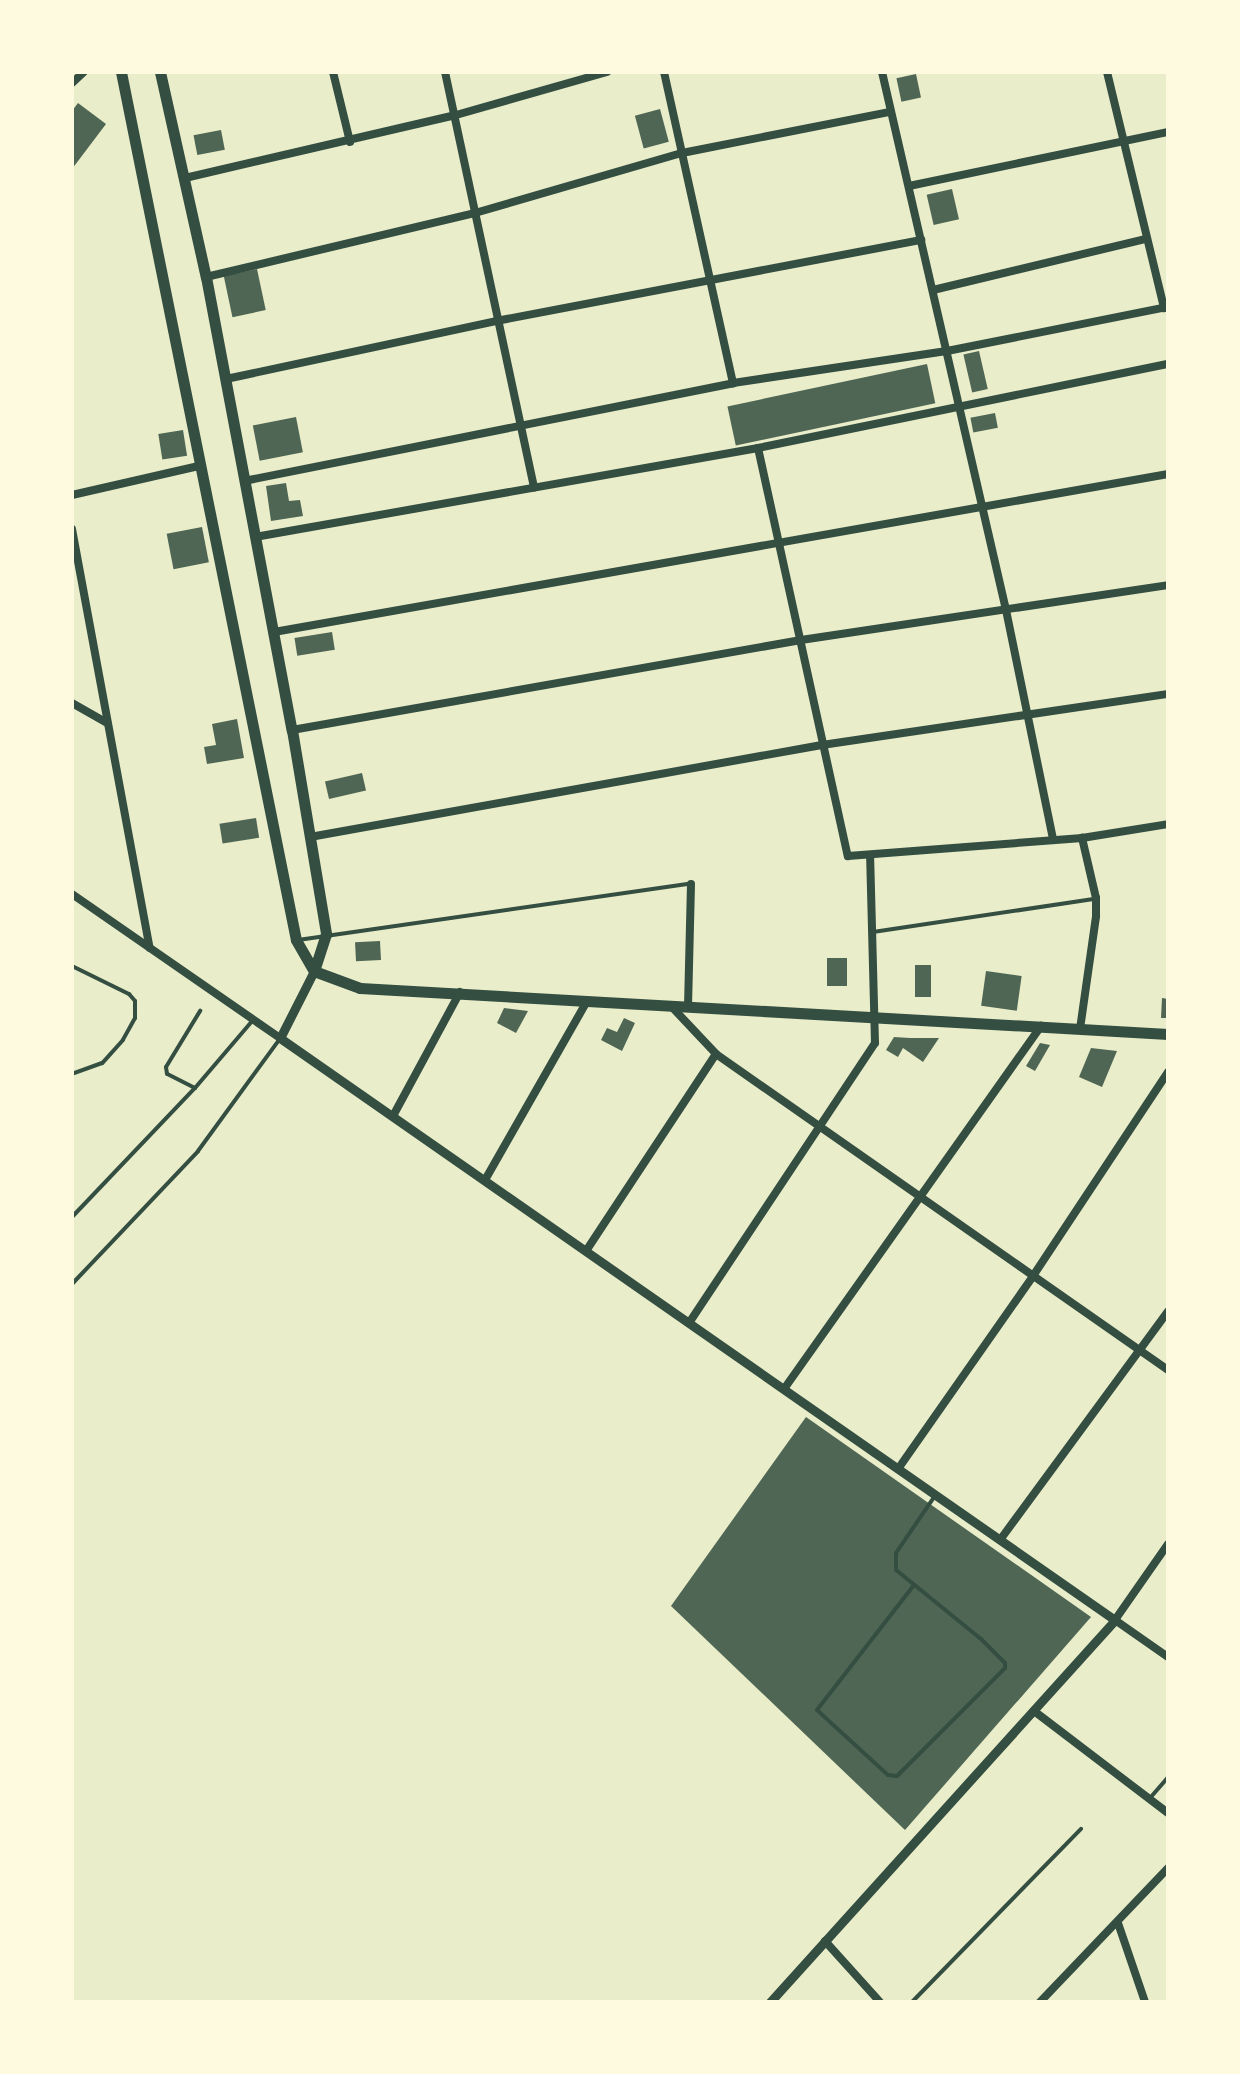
<!DOCTYPE html>
<style>
body{margin:0}
#map{position:relative;width:1240px;height:2074px;overflow:hidden;background:#e9edc9;font-family:"Noto Sans",sans-serif}
div>[style]{position:absolute}
[style*='--x']{left:calc(var(--x)*1px);top:calc(var(--y)*1px);width:calc(var(--w)*1px);rotate:calc(var(--a)*1deg)}
.building>*{inset:0;background:#4f6655;transform-origin:0 0}
.service>*{height:4px;margin:-2px;padding:0 2px;transform-origin:2px;border-radius:2px;background:#344e41}
.minor>*{height:8px;margin:-4px;padding:0 4px;transform-origin:4px;border-radius:4px;background:#344e41}
.tertiary>*{height:9px;margin:-4.5px;padding:0 4.5px;transform-origin:4.5px;border-radius:4.5px;background:#344e41}
.secondary>*{height:11px;margin:-5.5px;padding:0 5.5px;transform-origin:5.5px;border-radius:5.5px;background:#344e41}
span{translate:-50% -50%;white-space:nowrap;text-align:center;line-height:1.15;-webkit-text-stroke:8px #fefae0;paint-order:stroke}
.frame{position:absolute;inset:0;border:74px solid #fefae0;pointer-events:none}
</style>
<div id="map">
<div class="building">
<i style="left:916px;top:74px;width:24px;height:20px;rotate:78deg"></i>
<i style="clip-path:polygon(78px 103px,106px 124px,72px 169px,72px 111px)"></i>
<i style="left:660px;top:109px;width:34px;height:26px;rotate:75deg"></i>
<i style="left:221px;top:130px;width:20px;height:28px;rotate:79deg"></i>
<i style="left:952px;top:189px;width:31px;height:26px;rotate:77deg"></i>
<i style="left:257px;top:269px;width:42px;height:34px;rotate:78deg"></i>
<i style="left:979px;top:351px;width:39px;height:16px;rotate:77deg"></i>
<i style="left:927px;top:364px;width:40px;height:204px;rotate:78deg"></i>
<i style="left:995px;top:413px;width:15px;height:25px;rotate:79deg"></i>
<i style="left:296px;top:417px;width:36px;height:44px;rotate:79deg"></i>
<i style="left:183px;top:430px;width:26px;height:25px;rotate:81deg"></i>
<i style="clip-path:polygon(286px 483px,289px 501px,300px 500px,303px 516px,271px 521px,266px 486px)"></i>
<i style="left:202px;top:527px;width:36px;height:36px;rotate:79deg"></i>
<i style="left:332px;top:632px;width:18px;height:38px;rotate:81deg"></i>
<i style="clip-path:polygon(237px 719px,244px 758px,207px 764px,204px 747px,216px 745px,212px 724px)"></i>
<i style="left:362px;top:773px;width:18px;height:38px;rotate:77deg"></i>
<i style="left:256px;top:818px;width:20px;height:37px;rotate:81deg"></i>
<i style="left:380px;top:941px;width:19px;height:25px;rotate:87deg"></i>
<i style="left:827px;top:958px;width:20px;height:28px"></i>
<i style="left:931px;top:965px;width:32px;height:16px;rotate:90deg"></i>
<i style="left:986px;top:971px;width:36px;height:35px;rotate:8deg"></i>
<i style="clip-path:polygon(1162px 998px,1168px 999px,1168px 1018px,1161px 1018px)"></i>
<i style="clip-path:polygon(504px 1008px,528px 1011px,516px 1033px,497px 1023px)"></i>
<i style="clip-path:polygon(624px 1018px,635px 1023px,622px 1051px,601px 1040px,607px 1028px,617px 1032px)"></i>
<i style="clip-path:polygon(894px 1037px,910px 1038px,939px 1038px,923px 1062px,903px 1048px,898px 1057px,886px 1050px)"></i>
<i style="clip-path:polygon(1040px 1043px,1050px 1045px,1035px 1071px,1026px 1066px)"></i>
<i style="clip-path:polygon(1091px 1048px,1117px 1051px,1102px 1087px,1079px 1077px)"></i>
<i style="clip-path:polygon(806px 1417px,1091px 1617px,905px 1830px,671px 1606px)"></i>
</div>
<div class="service">
<i style="--x:873;--y:932;--w:223;--a:-8.5"></i>
<i style="--x:298;--y:940;--w:395;--a:-8.2"></i>
<i style="--x:72;--y:966;--w:64;--a:26.2"></i>
<i style="--x:129;--y:994;--w:9;--a:49"></i>
<i style="--x:135;--y:1001;--w:17;--a:90"></i>
<i style="--x:135;--y:1018;--w:25;--a:119"></i>
<i style="--x:123;--y:1040;--w:31;--a:132"></i>
<i style="--x:102;--y:1063;--w:32;--a:160"></i>
<i style="--x:195;--y:1088;--w:31;--a:-153"></i>
<i style="--x:167;--y:1074;--w:7;--a:-98"></i>
<i style="--x:166;--y:1067;--w:66;--a:-58.7"></i>
<i style="--x:72;--y:1217;--w:178;--a:-46.4"></i>
<i style="--x:195;--y:1088;--w:91;--a:-49.5"></i>
<i style="--x:72;--y:1284;--w:183;--a:-46.5"></i>
<i style="--x:198;--y:1151;--w:137;--a:-53.9"></i>
<i style="--x:914;--y:1585;--w:158;--a:127.8"></i>
<i style="--x:817;--y:1710;--w:96;--a:42.5"></i>
<i style="--x:888;--y:1775;--w:9;--a:6"></i>
<i style="--x:897;--y:1776;--w:153;--a:-45"></i>
<i style="--x:1005;--y:1668;--w:5;--a:-90"></i>
<i style="--x:1005;--y:1663;--w:34;--a:-135"></i>
<i style="--x:981;--y:1639;--w:109;--a:-140.9"></i>
<i style="--x:896;--y:1570;--w:17;--a:-90"></i>
<i style="--x:896;--y:1553;--w:68;--a:-55.8"></i>
<i style="--x:1150;--y:1798;--w:28;--a:-49"></i>
<i style="--x:912;--y:2002;--w:242;--a:-45.7"></i>
</div>
<div class="minor">
<i style="--x:333;--y:72;--w:72;--a:76.3"></i>
<i style="--x:445;--y:72;--w:425;--a:77.9"></i>
<i style="--x:664;--y:72;--w:319;--a:77.5"></i>
<i style="--x:882;--y:72;--w:552;--a:77.02"></i>
<i style="--x:1006;--y:610;--w:234;--a:78.4"></i>
<i style="--x:1107;--y:72;--w:243;--a:76.4"></i>
<i style="--x:72;--y:83;--w:16;--a:-43"></i>
<i style="--x:185;--y:178;--w:278;--a:-13.1"></i>
<i style="--x:456;--y:115;--w:157;--a:-15.9"></i>
<i style="--x:909;--y:186;--w:265;--a:-11.8"></i>
<i style="--x:206;--y:277;--w:277;--a:-13.4"></i>
<i style="--x:475;--y:213;--w:216;--a:-16.2"></i>
<i style="--x:682;--y:153;--w:212;--a:-11.2"></i>
<i style="--x:933;--y:290;--w:218;--a:-13.5"></i>
<i style="--x:226;--y:379;--w:276;--a:-12.1"></i>
<i style="--x:496;--y:321;--w:433;--a:-10.8"></i>
<i style="--x:758;--y:448;--w:418;--a:77.6"></i>
<i style="--x:848;--y:856;--w:235;--a:-4.4"></i>
<i style="--x:1082;--y:838;--w:87;--a:-9.2"></i>
<i style="--x:244;--y:481;--w:499;--a:-11.3"></i>
<i style="--x:733;--y:383;--w:216;--a:-8.5"></i>
<i style="--x:947;--y:351;--w:225;--a:-11.3"></i>
<i style="--x:72;--y:495;--w:130;--a:-12.9"></i>
<i style="--x:72;--y:529;--w:426;--a:79.5"></i>
<i style="--x:255;--y:537;--w:511;--a:-10.03"></i>
<i style="--x:758;--y:448;--w:419;--a:-11.6"></i>
<i style="--x:274;--y:632;--w:908;--a:-10.02"></i>
<i style="--x:72;--y:703;--w:40;--a:29.7"></i>
<i style="--x:292;--y:730;--w:517;--a:-10.03"></i>
<i style="--x:801;--y:640;--w:371;--a:-8.5"></i>
<i style="--x:310;--y:837;--w:520;--a:-10.19"></i>
<i style="--x:822;--y:745;--w:350;--a:-8.4"></i>
<i style="--x:72;--y:894;--w:253;--a:34.7"></i>
<i style="--x:671;--y:1006;--w:66;--a:46.8"></i>
<i style="--x:716;--y:1054;--w:552;--a:34.96"></i>
<i style="--x:688;--y:1007;--w:123;--a:-88.6"></i>
<i style="--x:1080;--y:1029;--w:114;--a:-81.9"></i>
<i style="--x:1096;--y:916;--w:18;--a:-90"></i>
<i style="--x:1096;--y:898;--w:62;--a:-103.1"></i>
<i style="--x:393;--y:1116;--w:141;--a:-61.6"></i>
<i style="--x:485;--y:1180;--w:206;--a:-60.3"></i>
<i style="--x:586;--y:1251;--w:236;--a:-56.6"></i>
<i style="--x:689;--y:1323;--w:336;--a:-56.4"></i>
<i style="--x:875;--y:1043;--w:188;--a:-91.5"></i>
<i style="--x:784;--y:1389;--w:445;--a:-54.7"></i>
<i style="--x:898;--y:1469;--w:236;--a:-55"></i>
<i style="--x:1033;--y:1276;--w:245;--a:-56.5"></i>
<i style="--x:1000;--y:1540;--w:284;--a:-53.7"></i>
<i style="--x:1168;--y:1544;--w:93;--a:124.9"></i>
<i style="--x:1115;--y:1620;--w:65;--a:34.9"></i>
<i style="--x:1034;--y:1711;--w:168;--a:37.3"></i>
<i style="--x:1118;--y:1923;--w:83;--a:71.1"></i>
<i style="--x:825;--y:1941;--w:82;--a:48"></i>
<i style="--x:1040;--y:2002;--w:185;--a:-46.3"></i>
</div>
<div class="tertiary">
<i style="--x:314;--y:971;--w:75;--a:116.9"></i>
<i style="--x:280;--y:1038;--w:1018;--a:34.88"></i>
<i style="--x:1115;--y:1620;--w:515;--a:132.09"></i>
</div>
<div class="secondary">
<i style="--x:121;--y:72;--w:885;--a:78.6"></i>
<i style="--x:296;--y:940;--w:36;--a:60"></i>
<i style="--x:160;--y:72;--w:210;--a:77.4"></i>
<i style="--x:206;--y:277;--w:461;--a:79.3"></i>
<i style="--x:292;--y:730;--w:207;--a:80.5"></i>
<i style="--x:326;--y:934;--w:39;--a:108"></i>
<i style="--x:314;--y:971;--w:49;--a:20.3"></i>
<i style="--x:360;--y:988;--w:809;--a:3.26"></i>
</div>
<div class="frame"></div>
</div>
